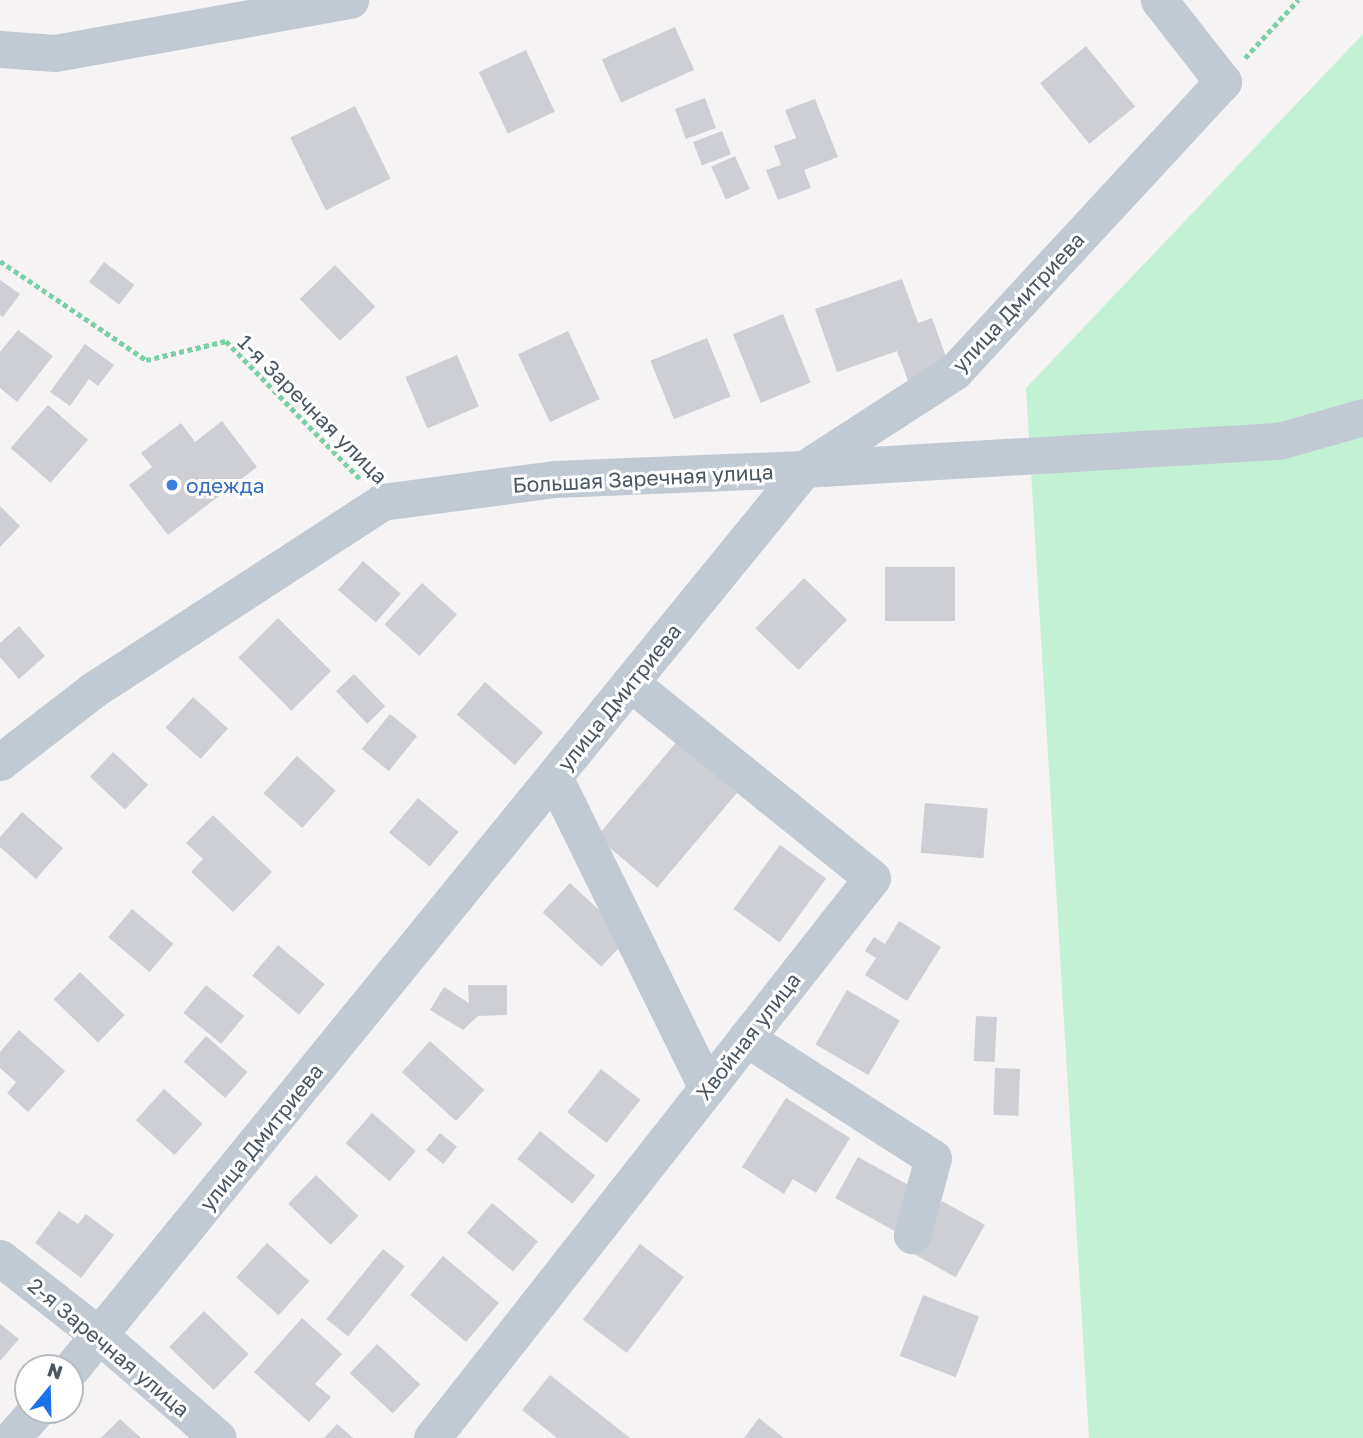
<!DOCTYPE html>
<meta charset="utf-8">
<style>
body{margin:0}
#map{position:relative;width:1363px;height:1438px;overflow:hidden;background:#f5f3f3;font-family:"Golos Text",sans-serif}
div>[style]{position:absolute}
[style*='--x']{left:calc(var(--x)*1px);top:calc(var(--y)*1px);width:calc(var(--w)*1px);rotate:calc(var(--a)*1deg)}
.green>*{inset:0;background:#c3f1d5}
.building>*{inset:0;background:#cdcfd5;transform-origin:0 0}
.path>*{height:4.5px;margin-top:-2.25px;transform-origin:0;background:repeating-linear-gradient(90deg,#7ad0a6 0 5px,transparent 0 8.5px)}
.minor>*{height:37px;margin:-18.5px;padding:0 18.5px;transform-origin:18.5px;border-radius:18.5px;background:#c1cad2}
.dots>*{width:19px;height:19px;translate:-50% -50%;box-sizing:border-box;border:4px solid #fff;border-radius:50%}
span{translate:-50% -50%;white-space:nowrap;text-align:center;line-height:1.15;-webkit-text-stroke:6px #fff;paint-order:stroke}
.street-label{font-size:21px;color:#4a5661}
.shop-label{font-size:21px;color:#366cbe}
.left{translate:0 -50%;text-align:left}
.north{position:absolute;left:14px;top:1354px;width:70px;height:70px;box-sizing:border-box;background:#fff;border:2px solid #b7bbc0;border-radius:50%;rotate:19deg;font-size:19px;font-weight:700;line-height:28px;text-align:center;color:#4a5661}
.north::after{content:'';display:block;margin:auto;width:24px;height:32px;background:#1a73e8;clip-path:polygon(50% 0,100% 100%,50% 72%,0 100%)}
</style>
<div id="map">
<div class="green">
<i style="clip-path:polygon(1363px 34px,1363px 1438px,1089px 1438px,1026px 388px)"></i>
</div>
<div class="building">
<i style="left:675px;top:27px;width:47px;height:80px;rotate:66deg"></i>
<i style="left:1086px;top:46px;width:78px;height:59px;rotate:51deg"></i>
<i style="left:526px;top:50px;width:68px;height:52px;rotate:65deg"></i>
<i style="left:705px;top:98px;width:32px;height:32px;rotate:70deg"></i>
<i style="clip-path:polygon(815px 99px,838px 157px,804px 170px,811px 188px,778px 200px,766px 170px,781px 165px,774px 146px,796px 138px,785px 110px)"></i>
<i style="left:355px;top:106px;width:81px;height:72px;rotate:64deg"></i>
<i style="left:722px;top:131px;width:25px;height:31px;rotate:69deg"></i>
<i style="left:735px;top:156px;width:36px;height:26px;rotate:66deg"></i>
<i style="left:104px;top:262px;width:38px;height:25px;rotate:37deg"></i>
<i style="left:335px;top:265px;width:58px;height:49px;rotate:46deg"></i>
<i style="clip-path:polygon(902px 279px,918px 323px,932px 318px,951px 371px,910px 386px,897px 351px,837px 372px,815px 309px)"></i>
<i style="clip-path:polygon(0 280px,20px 294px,3px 317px,0 315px)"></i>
<i style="left:783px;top:314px;width:74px;height:54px;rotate:68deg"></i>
<i style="clip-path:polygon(18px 330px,53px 356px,17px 402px,0 388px,0 352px)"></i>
<i style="left:568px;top:331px;width:75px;height:55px;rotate:65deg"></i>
<i style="left:707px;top:338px;width:63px;height:61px;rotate:68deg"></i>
<i style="clip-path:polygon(85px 344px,114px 365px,98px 386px,89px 379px,70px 406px,50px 392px)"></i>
<i style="left:457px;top:355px;width:56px;height:56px;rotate:67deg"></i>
<i style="left:48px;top:405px;width:53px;height:57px;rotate:41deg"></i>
<i style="clip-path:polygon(222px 421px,257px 467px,168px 535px,129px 485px,152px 467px,141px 453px,181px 423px,195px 442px)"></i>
<i style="clip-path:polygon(0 506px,20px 526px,0 547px)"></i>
<i style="left:363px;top:561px;width:50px;height:38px;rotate:41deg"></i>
<i style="left:885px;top:567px;width:70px;height:54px"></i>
<i style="left:804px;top:578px;width:60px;height:70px;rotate:44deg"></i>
<i style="left:422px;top:583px;width:47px;height:56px;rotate:42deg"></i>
<i style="left:278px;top:618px;width:75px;height:56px;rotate:45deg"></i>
<i style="clip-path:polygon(19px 626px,45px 656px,19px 679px,0 657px,0 643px)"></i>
<i style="left:354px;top:674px;width:45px;height:25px;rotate:46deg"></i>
<i style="left:485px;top:682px;width:77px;height:43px;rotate:41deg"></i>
<i style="left:193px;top:697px;width:47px;height:41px;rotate:42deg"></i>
<i style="left:390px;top:714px;width:35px;height:45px;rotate:39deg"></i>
<i style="left:679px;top:739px;width:79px;height:128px;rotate:40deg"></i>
<i style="left:113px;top:752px;width:48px;height:34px;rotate:43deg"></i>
<i style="left:297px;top:756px;width:52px;height:50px;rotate:42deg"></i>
<i style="left:418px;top:798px;width:53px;height:45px;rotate:40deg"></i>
<i style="left:925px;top:803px;width:63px;height:50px;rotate:5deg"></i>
<i style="clip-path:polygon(22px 812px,63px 848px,36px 879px,0 847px,0 837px)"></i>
<i style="clip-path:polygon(213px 815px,272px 872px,233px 912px,191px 872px,203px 859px,186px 843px)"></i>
<i style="left:780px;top:845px;width:57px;height:79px;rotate:36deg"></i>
<i style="left:570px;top:883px;width:80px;height:40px;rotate:43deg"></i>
<i style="left:132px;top:909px;width:54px;height:37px;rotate:40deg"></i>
<i style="clip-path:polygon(899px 921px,941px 947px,907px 1001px,865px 975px,876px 958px,865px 951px,874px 937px,885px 944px)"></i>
<i style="left:278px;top:945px;width:61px;height:40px;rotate:40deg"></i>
<i style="left:80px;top:972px;width:62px;height:38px;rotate:44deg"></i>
<i style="left:206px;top:985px;width:49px;height:36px;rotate:39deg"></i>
<i style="clip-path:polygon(468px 985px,507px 985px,507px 1015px,478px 1016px,463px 1030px,430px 1010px,444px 987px,469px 1003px)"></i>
<i style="left:847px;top:990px;width:61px;height:63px;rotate:30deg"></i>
<i style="left:976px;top:1016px;width:21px;height:45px;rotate:3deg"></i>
<i style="clip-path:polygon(19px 1030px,65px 1071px,28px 1112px,7px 1093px,16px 1082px,0 1068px,0 1052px)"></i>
<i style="left:206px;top:1036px;width:55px;height:34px;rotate:41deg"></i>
<i style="left:430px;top:1041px;width:73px;height:42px;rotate:42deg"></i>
<i style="left:995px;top:1068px;width:25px;height:47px;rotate:2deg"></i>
<i style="left:601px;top:1069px;width:50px;height:55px;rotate:38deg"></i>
<i style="left:164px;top:1089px;width:52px;height:42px;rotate:42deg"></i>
<i style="clip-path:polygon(786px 1098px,850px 1138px,816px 1193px,793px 1179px,784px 1194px,742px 1167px)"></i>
<i style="left:372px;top:1113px;width:58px;height:40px;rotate:41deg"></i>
<i style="left:540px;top:1131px;width:71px;height:36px;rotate:39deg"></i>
<i style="left:440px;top:1133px;width:22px;height:22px;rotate:39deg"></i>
<i style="left:858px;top:1157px;width:72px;height:47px;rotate:29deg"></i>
<i style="left:316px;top:1175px;width:59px;height:40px;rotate:44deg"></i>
<i style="left:942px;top:1201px;width:49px;height:60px;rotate:29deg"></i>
<i style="left:492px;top:1203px;width:60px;height:39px;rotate:40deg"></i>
<i style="clip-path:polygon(59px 1211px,78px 1224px,86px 1214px,114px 1235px,81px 1278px,35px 1243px)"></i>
<i style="left:267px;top:1243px;width:57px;height:46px;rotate:42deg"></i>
<i style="left:640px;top:1244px;width:55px;height:95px;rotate:37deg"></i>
<i style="left:383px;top:1249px;width:28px;height:90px;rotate:39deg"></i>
<i style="left:443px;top:1256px;width:73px;height:51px;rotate:40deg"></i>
<i style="left:923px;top:1295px;width:60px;height:65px;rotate:21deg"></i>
<i style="left:204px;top:1311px;width:62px;height:50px;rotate:44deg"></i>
<i style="clip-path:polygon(302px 1318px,342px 1354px,315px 1384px,331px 1397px,309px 1422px,254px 1372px)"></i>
<i style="clip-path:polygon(0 1324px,19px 1339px,0 1361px)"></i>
<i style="left:377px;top:1344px;width:59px;height:40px;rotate:43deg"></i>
<i style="clip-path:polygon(550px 1375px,630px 1438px,557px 1438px,522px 1410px)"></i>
<i style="clip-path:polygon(759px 1418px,784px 1438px,744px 1438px)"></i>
<i style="clip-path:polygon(120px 1419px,141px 1438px,101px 1438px)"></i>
<i style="clip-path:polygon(337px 1424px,353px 1438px,324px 1438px)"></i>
</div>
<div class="path">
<i style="--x:1245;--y:58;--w:79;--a:-47.6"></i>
<i style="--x:0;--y:261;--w:176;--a:34.1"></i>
<i style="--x:146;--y:360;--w:82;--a:-13.4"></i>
<i style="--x:226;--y:341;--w:192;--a:45.8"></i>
</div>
<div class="minor">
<i style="--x:0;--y:49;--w:55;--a:4.2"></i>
<i style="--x:55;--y:53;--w:300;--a:-10.2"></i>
<i style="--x:0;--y:762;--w:118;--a:-37.7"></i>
<i style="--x:93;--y:690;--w:345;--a:-33"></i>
<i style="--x:382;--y:502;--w:174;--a:-7.6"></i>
<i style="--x:554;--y:479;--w:250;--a:-2.3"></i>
<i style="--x:804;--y:469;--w:476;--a:-3.4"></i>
<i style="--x:1279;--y:441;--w:87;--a:-15.9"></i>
<i style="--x:554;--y:777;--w:347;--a:63.8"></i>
<i style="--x:746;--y:1038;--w:222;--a:32.7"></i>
<i style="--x:933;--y:1158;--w:80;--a:105.3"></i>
<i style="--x:0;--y:1258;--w:125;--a:37.9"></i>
<i style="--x:99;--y:1335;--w:157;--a:40.9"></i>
<i style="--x:70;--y:1370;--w:1162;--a:-50.83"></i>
<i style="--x:804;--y:469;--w:179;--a:-32.9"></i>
<i style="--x:954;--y:372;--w:396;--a:-47.2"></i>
<i style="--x:1223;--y:82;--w:104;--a:-128"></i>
<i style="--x:12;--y:1438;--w:37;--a:-49"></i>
<i style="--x:432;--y:1438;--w:712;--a:-51.84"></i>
<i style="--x:872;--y:878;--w:311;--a:-141.1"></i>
</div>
<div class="dots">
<i style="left:172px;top:485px;background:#3f7fe0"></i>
</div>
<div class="street-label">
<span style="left:1018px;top:302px;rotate:-47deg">улица Дмитриева</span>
<span style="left:313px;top:409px;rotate:45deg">1-я Заречная улица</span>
<span style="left:643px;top:478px;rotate:-3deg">Большая Заречная улица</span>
<span style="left:619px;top:697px;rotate:-51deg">улица Дмитриева</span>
<span style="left:748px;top:1036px;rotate:-52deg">Хвойная улица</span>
<span style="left:261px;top:1137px;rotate:-51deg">улица Дмитриева</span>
<span style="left:109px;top:1347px;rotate:40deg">2-я Заречная улица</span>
</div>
<div class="shop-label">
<span class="left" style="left:186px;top:485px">одежда</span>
</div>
<div class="north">N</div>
</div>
